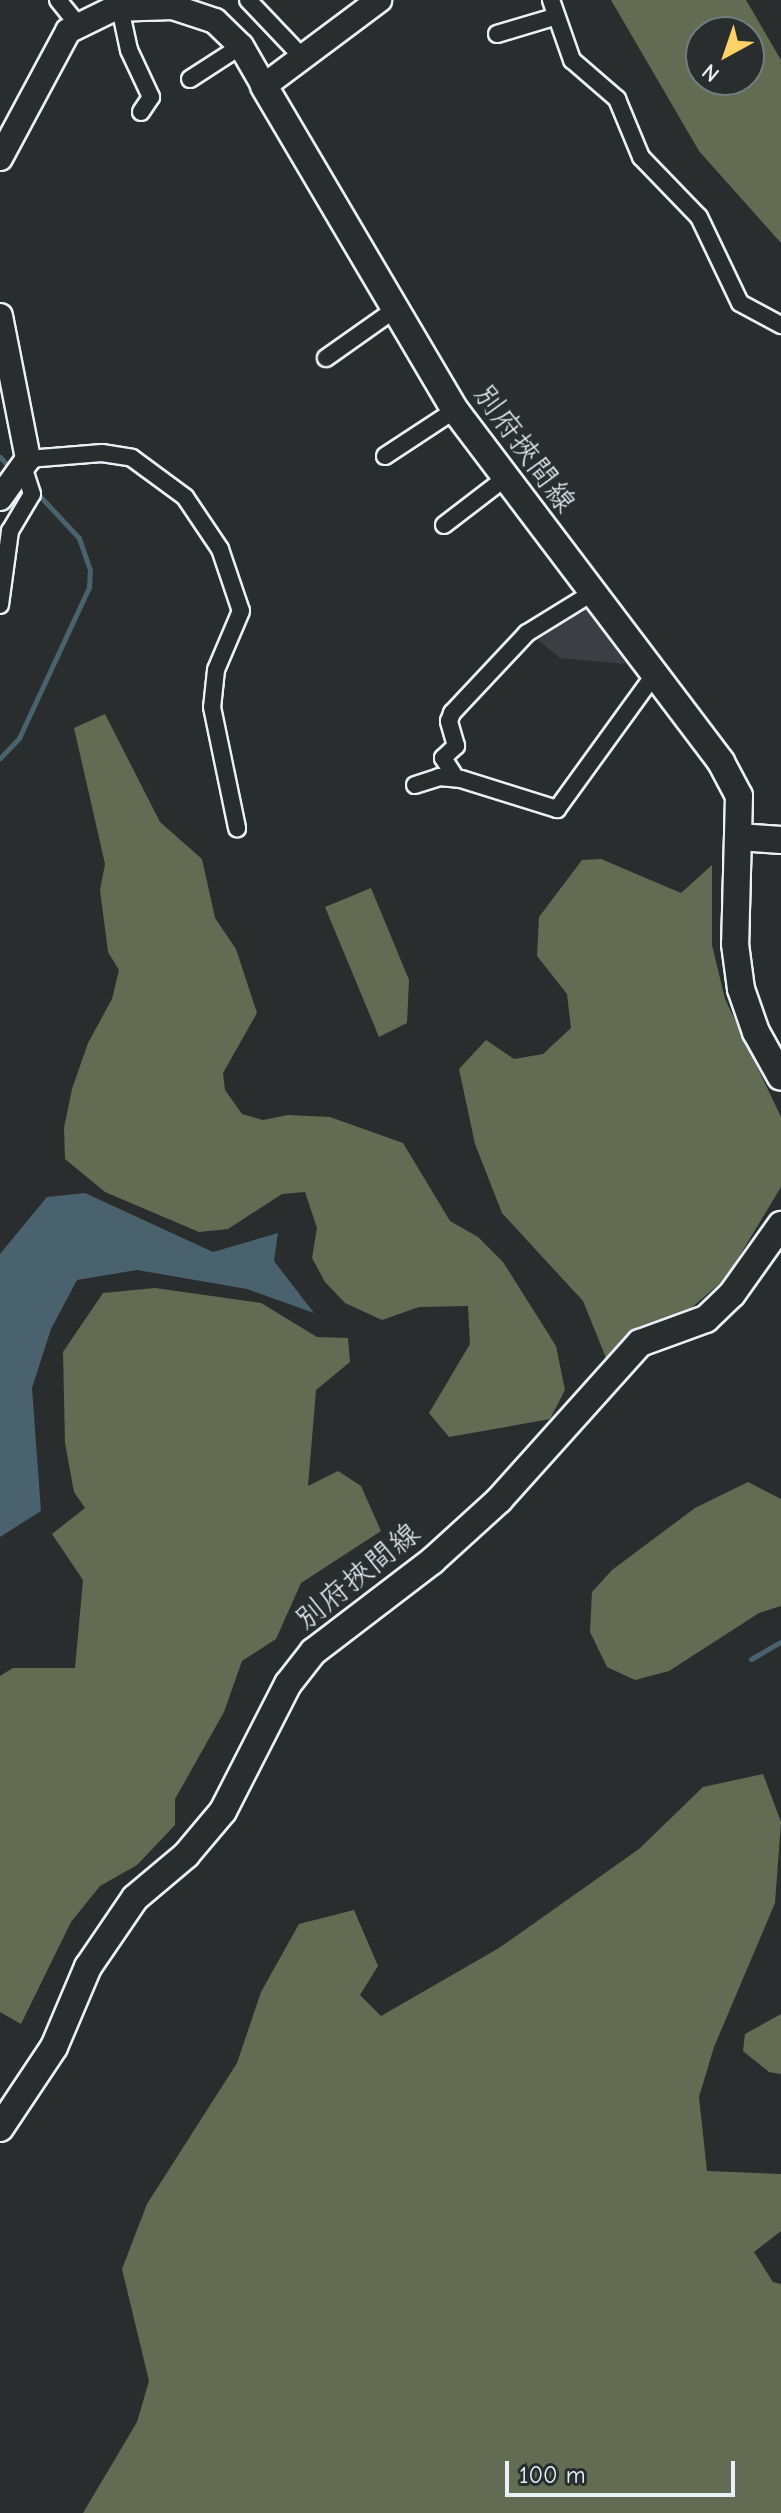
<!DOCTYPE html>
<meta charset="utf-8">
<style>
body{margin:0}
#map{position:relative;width:781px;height:2513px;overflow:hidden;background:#2a2d2e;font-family:"Comic Neue","Klee One",sans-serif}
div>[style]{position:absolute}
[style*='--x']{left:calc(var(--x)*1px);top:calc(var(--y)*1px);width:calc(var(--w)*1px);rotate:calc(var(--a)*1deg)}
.built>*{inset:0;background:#3d3e44}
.green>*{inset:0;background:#636c52}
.water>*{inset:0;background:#4a616e}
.stream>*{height:5px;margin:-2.5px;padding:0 2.5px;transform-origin:2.5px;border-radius:2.5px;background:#4a616e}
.roads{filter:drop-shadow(2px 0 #e8f1f8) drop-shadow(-2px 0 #e8f1f8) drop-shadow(0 2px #e8f1f8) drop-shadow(0 -2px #e8f1f8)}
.minor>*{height:16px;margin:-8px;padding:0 8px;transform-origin:8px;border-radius:8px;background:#2a2d2e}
.secondary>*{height:24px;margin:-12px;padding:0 12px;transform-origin:12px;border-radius:12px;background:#2a2d2e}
.primary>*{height:26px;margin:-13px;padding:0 13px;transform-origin:13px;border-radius:13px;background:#2a2d2e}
span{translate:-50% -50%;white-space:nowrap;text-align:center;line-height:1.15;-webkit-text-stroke:6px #2a2d2e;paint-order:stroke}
.street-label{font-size:30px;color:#e8f1f8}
.north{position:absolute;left:685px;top:16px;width:80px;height:80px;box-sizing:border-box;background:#2a2d2e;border:2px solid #767b7f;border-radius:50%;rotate:220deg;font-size:22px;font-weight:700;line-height:32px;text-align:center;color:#e8f1f8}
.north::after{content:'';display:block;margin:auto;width:28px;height:36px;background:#ffd166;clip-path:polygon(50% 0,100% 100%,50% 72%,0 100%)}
.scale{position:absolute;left:505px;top:2461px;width:230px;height:36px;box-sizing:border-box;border:4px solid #e8f1f8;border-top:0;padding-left:10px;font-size:24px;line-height:28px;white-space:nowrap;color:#e8f1f8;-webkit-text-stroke:6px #2a2d2e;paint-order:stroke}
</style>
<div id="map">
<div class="built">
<i style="clip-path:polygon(585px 606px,607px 635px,626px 664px,560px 658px,538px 640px)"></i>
</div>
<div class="green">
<i style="clip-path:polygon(evenodd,611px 0,746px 0,781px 60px,781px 243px,699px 151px,611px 0,701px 32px,749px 32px,749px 80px,701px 80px,701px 32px)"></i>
<i style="clip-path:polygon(105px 714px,160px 822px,202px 859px,215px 918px,236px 949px,257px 1013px,223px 1073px,225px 1090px,242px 1114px,263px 1120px,288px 1115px,330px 1117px,403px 1143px,450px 1221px,478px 1237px,503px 1262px,556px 1346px,565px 1390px,550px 1419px,449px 1437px,429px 1413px,470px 1344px,468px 1306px,419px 1307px,382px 1320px,345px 1303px,325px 1282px,312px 1258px,317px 1228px,305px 1192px,282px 1194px,228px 1229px,199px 1232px,105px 1192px,65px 1159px,64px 1128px,72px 1089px,88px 1043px,112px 999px,119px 970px,108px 952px,100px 890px,105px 864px,74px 728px)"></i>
<i style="clip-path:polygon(601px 859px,681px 893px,712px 865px,712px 945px,725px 999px,781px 1117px,781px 1187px,726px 1278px,689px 1310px,637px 1332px,606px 1358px,583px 1301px,502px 1213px,475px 1144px,459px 1069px,486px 1040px,514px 1059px,543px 1054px,571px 1028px,567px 994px,537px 956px,539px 917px,582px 860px)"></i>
<i style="clip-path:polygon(371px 888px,409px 980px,407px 1023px,379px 1037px,325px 907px)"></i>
<i style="clip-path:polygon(155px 1288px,261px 1303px,317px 1337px,348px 1338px,350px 1362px,316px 1390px,308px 1486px,338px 1471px,361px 1486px,381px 1531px,301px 1583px,276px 1639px,242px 1661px,224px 1712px,175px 1799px,175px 1825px,137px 1865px,100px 1886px,71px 1922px,21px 2024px,0 2012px,0 1676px,13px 1668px,75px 1668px,83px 1580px,52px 1534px,85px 1508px,74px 1492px,65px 1443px,63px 1352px,103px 1293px)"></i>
<i style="clip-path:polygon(748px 1482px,781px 1499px,781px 1606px,759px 1613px,669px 1671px,635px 1680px,607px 1667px,590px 1632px,592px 1592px,612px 1570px,695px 1508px)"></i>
<i style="clip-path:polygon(763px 1774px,781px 1822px,775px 1903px,714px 2047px,699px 2097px,707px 2171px,781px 2174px,781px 2231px,754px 2252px,773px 2282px,781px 2284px,781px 2513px,83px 2513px,137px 2422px,149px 2381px,122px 2269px,147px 2204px,237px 2063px,261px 1992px,299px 1924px,354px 1910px,378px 1966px,360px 1995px,381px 2016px,499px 1948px,639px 1849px,703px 1787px)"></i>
<i style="clip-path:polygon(781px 2014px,781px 2074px,769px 2072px,743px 2051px,745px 2034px)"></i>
</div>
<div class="water">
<i style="clip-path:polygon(85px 1193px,213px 1252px,278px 1233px,274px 1261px,314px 1313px,247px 1289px,137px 1270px,77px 1280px,51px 1329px,32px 1388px,41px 1511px,0 1537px,0 1254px,47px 1197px)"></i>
</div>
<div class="stream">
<i style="--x:0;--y:457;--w:18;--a:47"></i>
<i style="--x:0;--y:758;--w:28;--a:-46"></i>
<i style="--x:19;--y:738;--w:166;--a:-65.1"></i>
<i style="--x:89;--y:587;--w:17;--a:-87"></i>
<i style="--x:90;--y:570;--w:34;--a:-109"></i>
<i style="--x:79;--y:538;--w:62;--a:-133"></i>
<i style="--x:751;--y:1659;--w:34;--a:-30"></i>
</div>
<div class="roads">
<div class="minor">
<i style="--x:58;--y:0;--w:32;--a:51"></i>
<i style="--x:248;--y:0;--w:79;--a:46.5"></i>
<i style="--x:551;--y:0;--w:64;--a:70.7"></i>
<i style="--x:572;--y:60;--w:60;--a:40.9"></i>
<i style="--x:617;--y:99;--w:63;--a:67.5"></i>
<i style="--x:641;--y:157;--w:83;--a:46"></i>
<i style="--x:699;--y:217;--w:95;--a:64.5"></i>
<i style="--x:740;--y:303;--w:47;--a:28.2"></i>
<i style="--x:120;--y:8;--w:43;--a:77.9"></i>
<i style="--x:129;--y:50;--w:52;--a:64.9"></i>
<i style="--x:151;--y:97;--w:18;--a:124"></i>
<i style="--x:497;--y:34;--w:59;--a:-16.6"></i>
<i style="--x:190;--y:79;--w:61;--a:-32.9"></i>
<i style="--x:326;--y:358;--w:83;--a:-35.2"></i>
<i style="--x:385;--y:456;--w:84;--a:-33.3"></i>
<i style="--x:28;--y:459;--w:74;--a:-4.6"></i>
<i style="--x:102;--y:453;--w:30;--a:9"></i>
<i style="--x:132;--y:458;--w:66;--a:36.3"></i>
<i style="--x:185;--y:497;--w:63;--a:56.1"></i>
<i style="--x:220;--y:549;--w:65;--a:71.3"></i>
<i style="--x:241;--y:611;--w:64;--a:113"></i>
<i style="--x:216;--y:670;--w:37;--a:96"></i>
<i style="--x:212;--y:707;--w:124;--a:78.3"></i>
<i style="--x:444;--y:525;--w:76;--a:-37.5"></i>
<i style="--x:0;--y:605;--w:75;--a:-82.3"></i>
<i style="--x:10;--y:531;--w:43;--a:-59.3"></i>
<i style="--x:32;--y:494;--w:25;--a:-108"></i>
<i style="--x:456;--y:778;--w:24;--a:-123"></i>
<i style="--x:443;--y:758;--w:18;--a:-43"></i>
<i style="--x:456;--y:746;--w:26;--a:-106"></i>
<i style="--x:449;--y:721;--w:9;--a:-69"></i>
<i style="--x:452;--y:713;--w:110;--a:-46.8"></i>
<i style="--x:527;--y:633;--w:76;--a:-31.6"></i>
<i style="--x:415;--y:785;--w:25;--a:-18"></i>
<i style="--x:439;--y:777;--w:22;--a:5"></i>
<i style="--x:461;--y:779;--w:101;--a:17.4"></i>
<i style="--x:557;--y:809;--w:165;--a:-54.1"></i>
</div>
<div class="secondary">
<i style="--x:0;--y:158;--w:144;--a:-61.8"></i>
<i style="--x:68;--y:31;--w:50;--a:-26.1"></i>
<i style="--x:113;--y:9;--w:60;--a:-1.9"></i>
<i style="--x:173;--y:7;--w:44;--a:18.4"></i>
<i style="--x:215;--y:21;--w:36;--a:44"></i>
<i style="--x:241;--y:46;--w:46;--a:60.1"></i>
<i style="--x:264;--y:86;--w:144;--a:-36.8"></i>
<i style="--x:0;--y:316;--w:146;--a:78.9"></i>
<i style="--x:28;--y:459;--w:48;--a:125.7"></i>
</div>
<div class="primary">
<i style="--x:264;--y:86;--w:376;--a:59.5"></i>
<i style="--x:455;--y:410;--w:441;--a:52.9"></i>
<i style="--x:721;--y:762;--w:38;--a:62"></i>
<i style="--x:739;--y:796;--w:148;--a:91.5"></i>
<i style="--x:735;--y:944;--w:45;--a:82.4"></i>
<i style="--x:741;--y:989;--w:46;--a:70.8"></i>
<i style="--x:756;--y:1032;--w:51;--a:60.9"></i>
<i style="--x:739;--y:837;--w:42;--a:4.1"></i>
<i style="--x:0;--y:2128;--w:97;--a:-56.3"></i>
<i style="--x:54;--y:2047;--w:87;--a:-67"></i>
<i style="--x:88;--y:1967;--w:83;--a:-55.7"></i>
<i style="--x:135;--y:1898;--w:67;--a:-40.1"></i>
<i style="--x:186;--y:1855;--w:57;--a:-49.9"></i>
<i style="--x:223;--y:1811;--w:143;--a:-62.9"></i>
<i style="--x:288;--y:1684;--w:41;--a:-52"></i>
<i style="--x:313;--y:1652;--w:150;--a:-37.4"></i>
<i style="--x:432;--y:1561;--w:91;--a:-42.3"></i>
<i style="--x:499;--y:1500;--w:211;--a:-48.1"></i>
<i style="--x:640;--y:1343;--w:70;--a:-20"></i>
<i style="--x:706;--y:1319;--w:36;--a:-44"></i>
<i style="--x:732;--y:1294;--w:85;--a:-54.6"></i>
</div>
</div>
<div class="street-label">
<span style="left:524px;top:449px;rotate:54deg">別府挾間線</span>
<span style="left:358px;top:1577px;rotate:-39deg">別府挾間線</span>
</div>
<div class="north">N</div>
<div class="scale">100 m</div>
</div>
